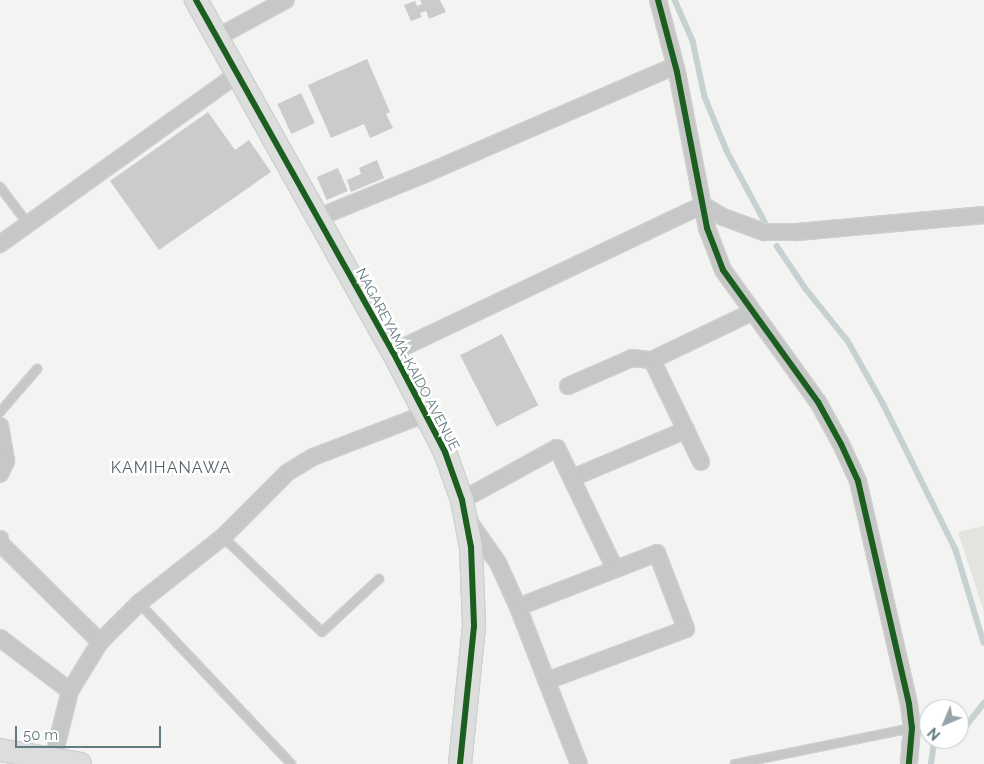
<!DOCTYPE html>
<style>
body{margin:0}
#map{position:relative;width:984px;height:764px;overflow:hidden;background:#f3f3f2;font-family:Raleway,sans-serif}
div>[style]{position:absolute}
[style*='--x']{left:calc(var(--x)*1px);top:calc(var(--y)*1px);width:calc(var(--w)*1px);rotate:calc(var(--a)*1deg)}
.green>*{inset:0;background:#e2e5df}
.stream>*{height:5.5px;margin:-2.75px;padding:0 2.75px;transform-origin:2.75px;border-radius:2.75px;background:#c6d1d2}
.building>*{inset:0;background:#cacccc;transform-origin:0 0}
.roads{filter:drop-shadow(1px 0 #cfd0d0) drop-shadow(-1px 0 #cfd0d0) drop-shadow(0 1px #cfd0d0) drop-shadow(0 -1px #cfd0d0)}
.lane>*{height:8px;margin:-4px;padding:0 4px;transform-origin:4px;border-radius:4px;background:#c6c8c8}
.street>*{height:16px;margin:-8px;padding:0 8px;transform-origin:8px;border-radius:8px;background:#c6c8c8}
.secondary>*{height:22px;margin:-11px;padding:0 11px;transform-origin:11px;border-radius:11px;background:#dcdddd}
.cycleway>*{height:6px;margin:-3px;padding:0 3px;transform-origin:3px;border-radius:3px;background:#1b5e20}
span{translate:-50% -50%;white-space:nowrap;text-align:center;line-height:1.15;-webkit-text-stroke:5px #fff;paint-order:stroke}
.street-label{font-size:14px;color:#647a81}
.quarter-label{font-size:16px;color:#526166;letter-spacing:1px}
.north{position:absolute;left:919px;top:699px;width:50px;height:50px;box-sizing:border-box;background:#fff;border:1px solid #c1cacd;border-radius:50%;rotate:225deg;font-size:14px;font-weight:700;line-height:20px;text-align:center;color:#647a81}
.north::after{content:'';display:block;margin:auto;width:18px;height:22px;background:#96a4a9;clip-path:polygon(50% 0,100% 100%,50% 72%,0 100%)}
.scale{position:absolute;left:15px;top:726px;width:146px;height:22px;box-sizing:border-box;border:2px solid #647a81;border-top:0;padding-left:6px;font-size:15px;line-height:18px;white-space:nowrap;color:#647a81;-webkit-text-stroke:4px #fff;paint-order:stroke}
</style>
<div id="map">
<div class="green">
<i style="clip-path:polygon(984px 526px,984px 612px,958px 532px)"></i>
</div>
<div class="stream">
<i style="--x:675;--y:0;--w:45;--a:66.3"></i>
<i style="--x:693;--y:41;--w:57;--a:77.9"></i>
<i style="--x:705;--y:97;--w:58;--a:67.8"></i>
<i style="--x:727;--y:151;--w:81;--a:61.8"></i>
<i style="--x:777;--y:246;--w:52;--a:56"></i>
<i style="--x:806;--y:289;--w:67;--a:51.1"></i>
<i style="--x:848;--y:341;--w:71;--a:60.6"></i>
<i style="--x:883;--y:403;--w:164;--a:63.6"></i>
<i style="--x:956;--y:550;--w:97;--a:73.2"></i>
<i style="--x:959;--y:735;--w:41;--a:-52"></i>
<i style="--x:931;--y:764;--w:21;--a:-82"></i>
<i style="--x:934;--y:743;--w:13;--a:-18"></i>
</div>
<div class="building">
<i style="clip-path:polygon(420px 0,440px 0,446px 12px,429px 19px,426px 11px,420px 13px,422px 17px,411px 21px,404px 5px,415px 1px,417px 6px,422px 4px)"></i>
<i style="clip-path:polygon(367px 59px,390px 112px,386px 114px,393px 128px,370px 138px,364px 124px,331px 138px,308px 85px)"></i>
<i style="left:301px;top:93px;width:33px;height:26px;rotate:65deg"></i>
<i style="clip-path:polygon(208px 112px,235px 150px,249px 140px,271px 172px,159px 250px,110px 181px)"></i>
<i style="clip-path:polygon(377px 160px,384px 178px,351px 192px,347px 180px,361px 174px,359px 168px)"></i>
<i style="left:338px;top:168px;width:25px;height:23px;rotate:67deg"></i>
<i style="left:502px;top:334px;width:80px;height:47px;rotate:63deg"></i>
</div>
<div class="roads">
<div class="lane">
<i style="--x:0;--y:187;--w:46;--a:52.9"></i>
<i style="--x:0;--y:412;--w:57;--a:-49.3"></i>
<i style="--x:223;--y:537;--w:137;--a:43.8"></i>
<i style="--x:322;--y:632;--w:78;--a:-42.9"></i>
<i style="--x:139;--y:603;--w:221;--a:46.6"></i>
<i style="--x:735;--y:764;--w:181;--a:-11.5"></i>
</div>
<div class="street">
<i style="--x:658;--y:0;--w:74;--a:75.2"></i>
<i style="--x:677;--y:72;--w:159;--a:79.1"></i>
<i style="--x:707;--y:228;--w:45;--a:69.1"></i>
<i style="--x:723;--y:270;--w:163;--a:54.3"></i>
<i style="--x:818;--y:402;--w:48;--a:61.3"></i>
<i style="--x:841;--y:444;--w:41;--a:65.3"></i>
<i style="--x:858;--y:481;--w:229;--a:77.1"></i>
<i style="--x:909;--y:704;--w:24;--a:83"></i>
<i style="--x:912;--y:728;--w:36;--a:95"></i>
<i style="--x:218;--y:37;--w:77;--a:-28.6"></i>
<i style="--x:317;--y:218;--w:117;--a:-22.2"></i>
<i style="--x:425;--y:174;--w:272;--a:-23.4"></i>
<i style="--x:0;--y:244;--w:294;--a:-35.6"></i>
<i style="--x:393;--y:352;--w:343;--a:-25.4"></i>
<i style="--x:703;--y:205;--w:23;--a:31"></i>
<i style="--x:723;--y:217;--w:44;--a:20.1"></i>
<i style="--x:764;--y:232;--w:33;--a:0"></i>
<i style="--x:797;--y:232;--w:188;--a:-5.2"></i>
<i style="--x:652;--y:360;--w:113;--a:64.3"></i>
<i style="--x:568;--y:386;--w:70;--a:-23.6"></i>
<i style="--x:632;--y:358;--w:20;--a:6"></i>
<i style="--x:652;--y:360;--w:111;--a:-25.6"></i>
<i style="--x:0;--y:426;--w:36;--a:80"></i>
<i style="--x:6;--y:461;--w:14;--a:115"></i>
<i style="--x:572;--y:478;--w:124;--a:-22.8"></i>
<i style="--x:462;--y:500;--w:108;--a:-28.7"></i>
<i style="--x:557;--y:448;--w:134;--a:64.4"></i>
<i style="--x:468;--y:520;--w:52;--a:55.1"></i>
<i style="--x:498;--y:563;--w:48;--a:65.6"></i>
<i style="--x:518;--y:607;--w:168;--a:68.8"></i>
<i style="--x:0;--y:539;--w:4;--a:90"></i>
<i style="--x:0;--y:543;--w:141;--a:44.7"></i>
<i style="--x:518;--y:607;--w:149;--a:-21.2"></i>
<i style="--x:657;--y:553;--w:81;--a:69.1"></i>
<i style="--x:686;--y:629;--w:149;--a:159.6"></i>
<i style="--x:0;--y:638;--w:88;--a:37.1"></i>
<i style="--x:53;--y:759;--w:70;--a:-76"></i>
<i style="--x:70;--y:691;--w:57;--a:-58.5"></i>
<i style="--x:100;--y:642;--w:55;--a:-45"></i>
<i style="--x:139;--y:603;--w:107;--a:-38.2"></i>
<i style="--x:223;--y:537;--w:92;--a:-45"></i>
<i style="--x:288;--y:472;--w:29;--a:-31"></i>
<i style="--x:313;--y:457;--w:120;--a:-21"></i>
</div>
<div class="secondary">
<i style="--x:196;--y:0;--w:403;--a:60.8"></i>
<i style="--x:393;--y:352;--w:113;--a:62.5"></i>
<i style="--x:445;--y:452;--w:51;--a:70.5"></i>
<i style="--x:462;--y:500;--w:48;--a:79.2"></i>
<i style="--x:471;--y:547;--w:79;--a:87.8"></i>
<i style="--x:474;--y:626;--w:139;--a:95.8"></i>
<i style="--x:0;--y:750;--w:81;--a:9.9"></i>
</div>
</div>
<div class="cycleway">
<i style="--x:196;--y:0;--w:403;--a:60.8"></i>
<i style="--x:393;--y:352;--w:113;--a:62.5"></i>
<i style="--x:445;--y:452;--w:51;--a:70.5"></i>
<i style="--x:462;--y:500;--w:48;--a:79.2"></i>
<i style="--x:471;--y:547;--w:79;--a:87.8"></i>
<i style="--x:474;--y:626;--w:139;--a:95.8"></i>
<i style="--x:658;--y:0;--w:74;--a:75.2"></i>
<i style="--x:677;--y:72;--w:159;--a:79.1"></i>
<i style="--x:707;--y:228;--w:45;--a:69.1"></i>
<i style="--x:723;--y:270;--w:163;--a:54.3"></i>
<i style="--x:818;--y:402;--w:48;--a:61.3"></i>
<i style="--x:841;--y:444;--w:41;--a:65.3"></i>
<i style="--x:858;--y:481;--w:229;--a:77.1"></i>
<i style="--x:909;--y:704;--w:24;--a:83"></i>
<i style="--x:912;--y:728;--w:36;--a:95"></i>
</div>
<div class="street-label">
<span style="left:408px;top:359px;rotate:62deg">NAGAREYAMA-KAIDO AVENUE</span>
</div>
<div class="quarter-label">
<span style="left:171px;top:468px">KAMIHANAWA</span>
</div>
<div class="north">N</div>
<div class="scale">50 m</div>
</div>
